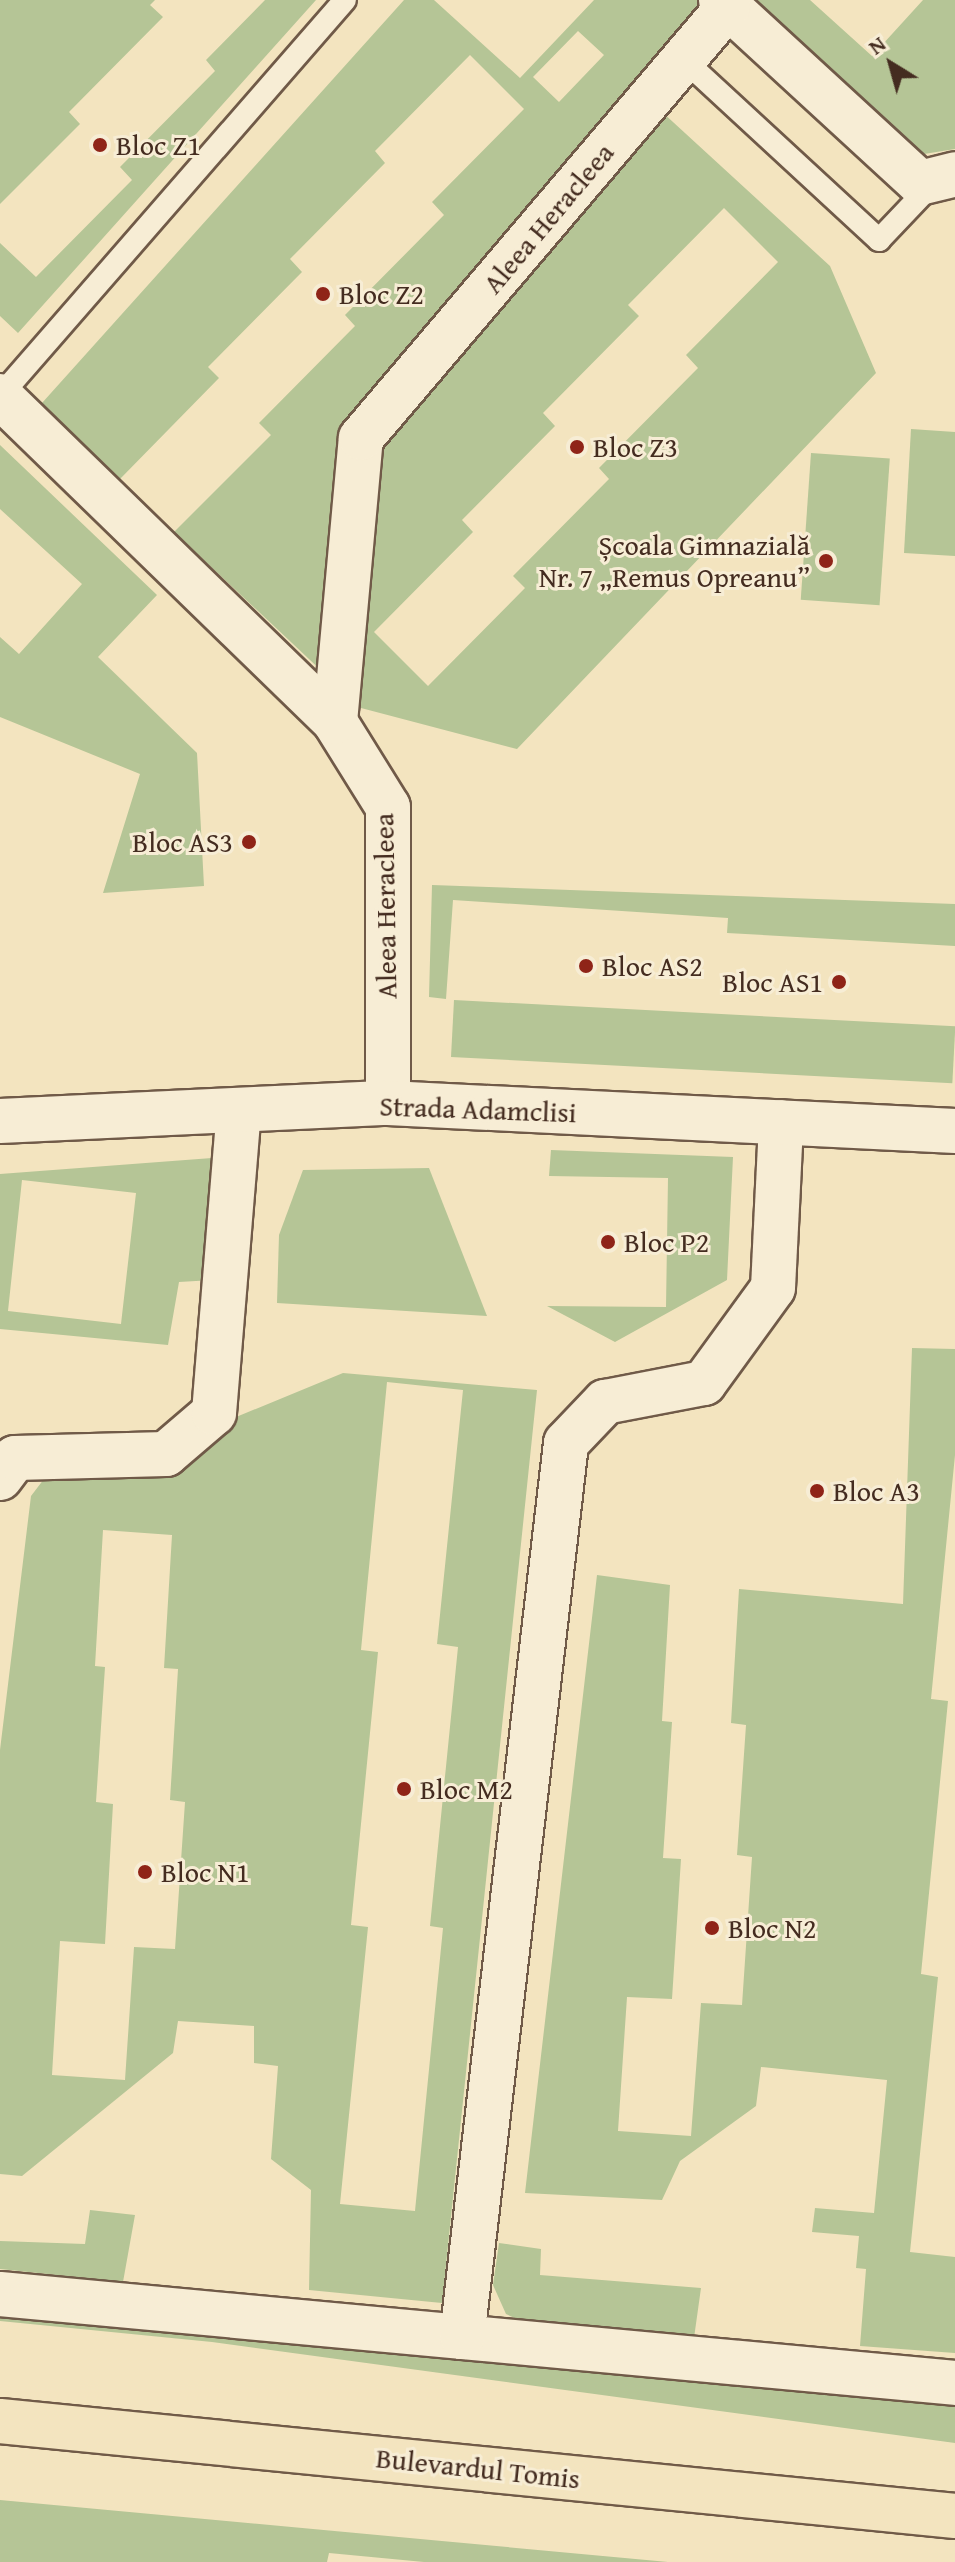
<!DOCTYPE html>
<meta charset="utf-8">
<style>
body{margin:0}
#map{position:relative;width:955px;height:2562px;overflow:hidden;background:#f3e4bf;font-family:"Gentium Book Plus",serif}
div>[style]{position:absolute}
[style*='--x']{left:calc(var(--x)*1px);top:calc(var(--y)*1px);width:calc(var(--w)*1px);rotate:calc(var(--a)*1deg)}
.green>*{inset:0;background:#b5c596;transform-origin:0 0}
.roads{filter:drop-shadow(2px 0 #705a48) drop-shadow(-2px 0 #705a48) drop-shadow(0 2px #705a48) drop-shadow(0 -2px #705a48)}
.lane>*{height:22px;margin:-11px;padding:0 11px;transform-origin:11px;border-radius:11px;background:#f7edd5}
.street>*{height:44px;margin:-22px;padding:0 22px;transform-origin:22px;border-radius:22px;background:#f7edd5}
.secondary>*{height:44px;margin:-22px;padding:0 22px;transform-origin:22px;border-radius:22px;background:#f7edd5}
.primary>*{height:44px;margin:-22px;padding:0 22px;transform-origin:22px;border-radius:22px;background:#f3e4bf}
.dots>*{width:22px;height:22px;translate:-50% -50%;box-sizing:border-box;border:4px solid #f7edd5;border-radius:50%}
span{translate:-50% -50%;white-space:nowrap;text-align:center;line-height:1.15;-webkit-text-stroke:6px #f7edd5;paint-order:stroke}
.poi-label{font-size:28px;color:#442c20}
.left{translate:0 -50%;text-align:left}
.right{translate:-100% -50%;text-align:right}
.street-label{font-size:28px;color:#442c20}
.north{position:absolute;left:851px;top:24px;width:80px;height:80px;-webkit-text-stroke:6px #f7edd5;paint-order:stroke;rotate:323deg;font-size:22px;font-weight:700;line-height:32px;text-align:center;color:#442c20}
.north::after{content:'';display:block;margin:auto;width:28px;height:36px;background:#442c20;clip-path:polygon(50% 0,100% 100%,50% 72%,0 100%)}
</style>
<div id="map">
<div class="green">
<i style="clip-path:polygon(0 0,155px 0,150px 5px,163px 17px,69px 112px,80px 124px,0 204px)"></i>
<i style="clip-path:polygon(265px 0,316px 0,18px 333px,0 316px,0 243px,36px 277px,132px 180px,120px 167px,215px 71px,206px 60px)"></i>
<i style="clip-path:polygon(evenodd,404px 0,434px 0,520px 78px,594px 0,704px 0,708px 4px,637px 89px,830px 266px,876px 373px,517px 749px,361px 708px,174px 532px,271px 435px,259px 423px,355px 326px,345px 315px,444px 215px,432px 202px,524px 109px,470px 55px,375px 151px,385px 163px,290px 259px,302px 272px,208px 367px,219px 378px,120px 479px,42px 403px,404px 0,578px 31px,604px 55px,559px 102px,533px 77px,578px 31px,404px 0,724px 208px,778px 262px,686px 355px,698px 368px,599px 468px,609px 479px,513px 576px,525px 588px,428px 686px,374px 632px,473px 532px,462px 520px,555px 426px,543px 413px,639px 316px,628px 305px,724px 208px)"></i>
<i style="clip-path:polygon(748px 0,810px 0,872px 56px,923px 0,955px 0,955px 149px,918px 155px)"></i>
<i style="clip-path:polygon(911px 429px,955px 432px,955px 556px,904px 553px)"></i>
<i style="clip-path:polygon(0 445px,157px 595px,98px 657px,197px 753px,204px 886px,103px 893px,140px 774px,0 717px,0 637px,19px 654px,82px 584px,0 509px)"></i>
<i style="left:811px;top:453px;width:79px;height:147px;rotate:4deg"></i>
<i style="clip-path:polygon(432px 885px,955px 904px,955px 946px,727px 933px,728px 918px,453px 900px,446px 999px,429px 997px)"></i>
<i style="left:454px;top:1000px;width:502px;height:57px;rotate:3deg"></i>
<i style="clip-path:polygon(551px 1150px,733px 1157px,727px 1280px,615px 1342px,547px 1306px,666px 1307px,668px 1178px,549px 1176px)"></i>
<i style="clip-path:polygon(evenodd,212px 1158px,213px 1280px,179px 1282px,168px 1345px,0 1329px,0 1174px,212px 1158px,22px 1180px,136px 1193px,121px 1324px,8px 1311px,22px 1180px)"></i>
<i style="clip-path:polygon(429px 1168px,487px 1316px,277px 1303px,279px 1235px,303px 1170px)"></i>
<i style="clip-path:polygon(912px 1348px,955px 1349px,955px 1455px,931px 1699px,948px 1701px,921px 1974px,938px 1977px,910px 2252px,955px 2257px,955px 2353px,860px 2346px,866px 2269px,856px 2268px,859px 2236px,812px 2232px,815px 2208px,874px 2213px,887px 2080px,761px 2067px,756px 2106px,680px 2161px,662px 2200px,525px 2193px,597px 1575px,670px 1585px,662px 1721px,672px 1722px,663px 1858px,681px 1859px,672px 1999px,627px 1997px,618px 2131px,691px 2136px,701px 2003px,742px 2005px,752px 1857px,737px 1855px,746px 1725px,731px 1723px,739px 1589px,903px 1604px)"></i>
<i style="clip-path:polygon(evenodd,343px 1373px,537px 1390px,442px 2303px,309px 2290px,311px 2190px,271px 2159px,278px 2066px,254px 2063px,254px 2026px,178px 2021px,173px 2053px,22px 2176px,0 2174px,0 1750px,31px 1496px,44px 1479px,175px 1474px,224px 1422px,343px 1373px,387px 1382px,463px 1390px,437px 1644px,458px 1647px,430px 1926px,443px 1928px,415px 2211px,340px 2204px,368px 1927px,351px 1925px,378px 1652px,361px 1650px,387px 1382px,343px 1373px,103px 1530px,172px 1535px,164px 1668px,178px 1669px,170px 1800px,185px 1802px,175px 1949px,134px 1947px,125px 2080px,52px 2075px,60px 1941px,105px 1944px,113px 1804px,96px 1802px,105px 1667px,95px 1666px,103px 1530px)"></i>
<i style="clip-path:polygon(90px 2210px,135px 2215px,123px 2282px,0 2269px,0 2241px,85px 2244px)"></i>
<i style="clip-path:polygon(499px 2243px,541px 2249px,540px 2275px,701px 2288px,694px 2338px,530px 2325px,506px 2314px,493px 2285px)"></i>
<i style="clip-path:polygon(0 2312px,955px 2401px,955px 2443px,212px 2342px,0 2321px)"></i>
<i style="clip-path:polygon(0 2500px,668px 2562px,424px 2562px,329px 2553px,327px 2562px,0 2562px)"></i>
</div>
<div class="roads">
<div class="lane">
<i style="--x:683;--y:59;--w:267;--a:42.7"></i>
<i style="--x:879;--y:240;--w:80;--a:-46.5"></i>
<i style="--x:0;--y:396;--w:525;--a:-48.94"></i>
</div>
<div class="street">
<i style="--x:721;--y:0;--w:270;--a:42.6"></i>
<i style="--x:920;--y:183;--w:36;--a:-14"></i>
<i style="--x:0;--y:396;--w:467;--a:44.2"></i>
<i style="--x:335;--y:722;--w:100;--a:58.1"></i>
<i style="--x:388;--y:807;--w:296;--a:90"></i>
<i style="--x:335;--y:722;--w:285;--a:-84.8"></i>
<i style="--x:361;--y:438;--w:566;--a:-49.59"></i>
<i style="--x:0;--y:1478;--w:25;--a:-53"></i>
<i style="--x:15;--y:1458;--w:151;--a:-1.5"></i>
<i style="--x:166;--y:1454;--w:63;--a:-40.5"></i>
<i style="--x:214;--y:1413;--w:302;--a:-85.3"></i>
<i style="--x:0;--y:2294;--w:959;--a:5.32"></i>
<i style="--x:462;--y:2337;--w:900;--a:-83.36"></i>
<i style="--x:566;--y:1443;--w:57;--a:-46.4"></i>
<i style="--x:605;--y:1402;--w:101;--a:-10.9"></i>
<i style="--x:704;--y:1383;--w:117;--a:-54"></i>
<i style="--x:773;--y:1288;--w:166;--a:-87.2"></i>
</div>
<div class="secondary">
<i style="--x:0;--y:1121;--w:388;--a:-2.7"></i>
<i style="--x:388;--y:1103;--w:568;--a:2.83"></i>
</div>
<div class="primary">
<i style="--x:0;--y:2421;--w:960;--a:5.68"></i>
</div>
</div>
<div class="dots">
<i style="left:100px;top:145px;background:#8f2418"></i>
<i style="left:323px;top:294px;background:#8f2418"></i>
<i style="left:577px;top:447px;background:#8f2418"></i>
<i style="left:826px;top:561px;background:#8f2418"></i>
<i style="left:249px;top:842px;background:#8f2418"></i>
<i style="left:586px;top:966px;background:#8f2418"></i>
<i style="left:839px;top:982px;background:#8f2418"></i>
<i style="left:608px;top:1242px;background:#8f2418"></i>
<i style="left:817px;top:1491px;background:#8f2418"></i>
<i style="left:404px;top:1789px;background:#8f2418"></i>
<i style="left:145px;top:1872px;background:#8f2418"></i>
<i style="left:712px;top:1928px;background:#8f2418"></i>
</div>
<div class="poi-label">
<span class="left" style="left:116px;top:145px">Bloc Z1</span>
<span class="left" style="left:339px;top:294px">Bloc Z2</span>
<span class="left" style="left:593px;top:447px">Bloc Z3</span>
<span class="right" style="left:810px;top:561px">Școala Gimnazială<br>Nr. 7 „Remus Opreanu”</span>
<span class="right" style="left:233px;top:842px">Bloc AS3</span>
<span class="left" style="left:602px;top:966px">Bloc AS2</span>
<span class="right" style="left:823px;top:982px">Bloc AS1</span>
<span class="left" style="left:624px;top:1242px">Bloc P2</span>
<span class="left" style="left:833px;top:1491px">Bloc A3</span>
<span class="left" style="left:420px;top:1789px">Bloc M2</span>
<span class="left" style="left:161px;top:1872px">Bloc N1</span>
<span class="left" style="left:728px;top:1928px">Bloc N2</span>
</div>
<div class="street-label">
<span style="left:548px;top:218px;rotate:-50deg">Aleea Heracleea</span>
<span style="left:385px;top:906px;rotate:-91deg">Aleea Heracleea</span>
<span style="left:478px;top:1109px;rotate:2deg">Strada Adamclisi</span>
<span style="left:478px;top:2468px;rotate:6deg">Bulevardul Tomis</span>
</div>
<div class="north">N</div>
</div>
